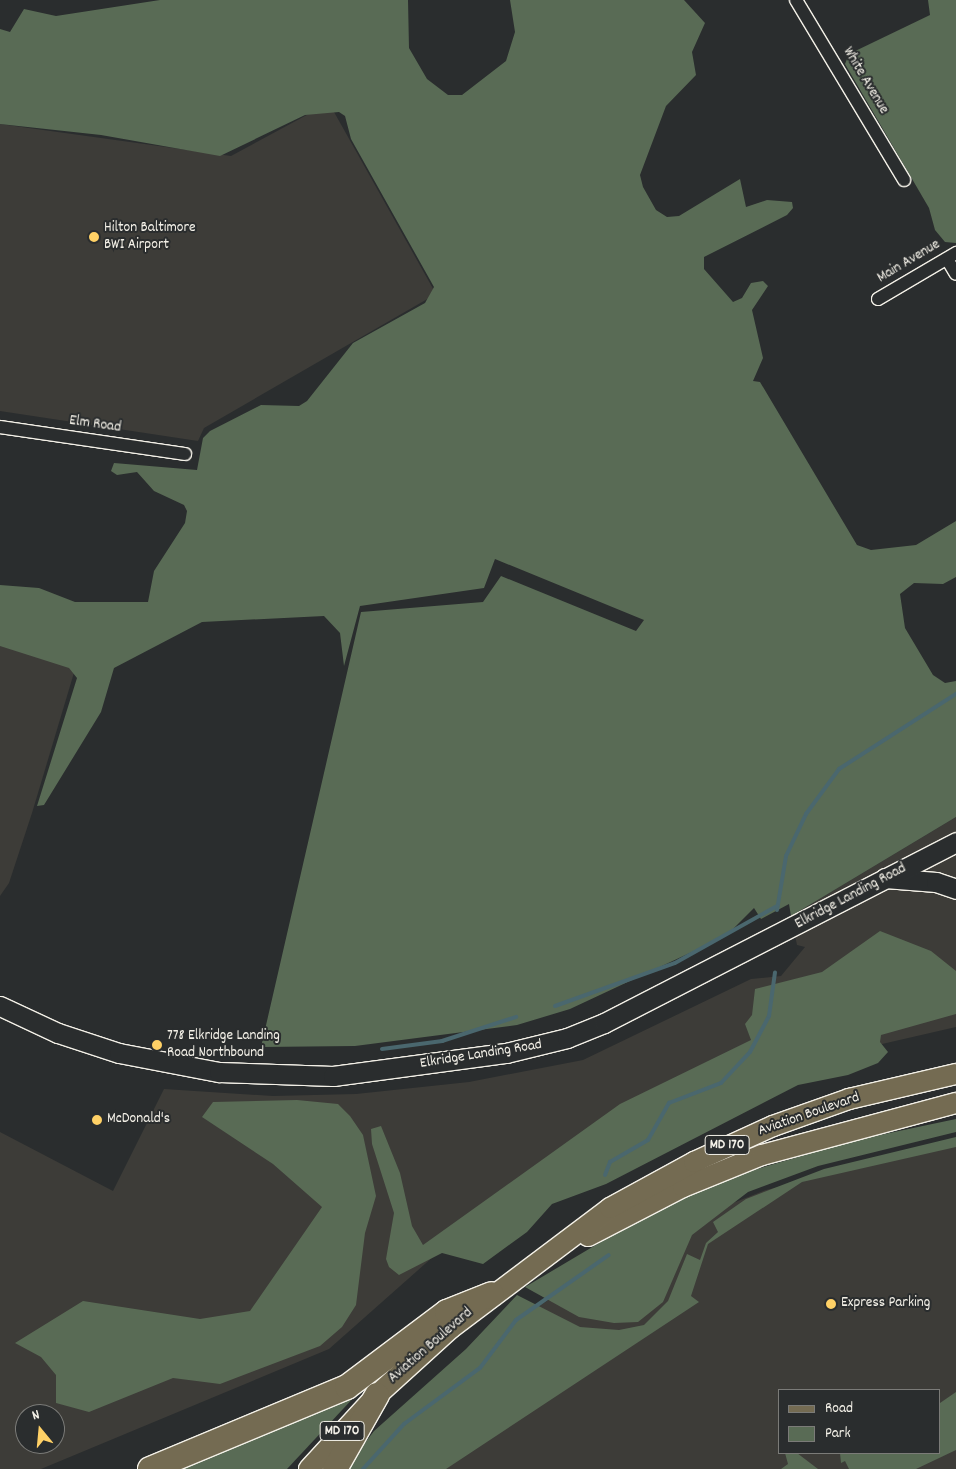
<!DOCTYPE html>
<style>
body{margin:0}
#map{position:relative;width:956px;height:1469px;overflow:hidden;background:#2a2d2e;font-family:Dekko,sans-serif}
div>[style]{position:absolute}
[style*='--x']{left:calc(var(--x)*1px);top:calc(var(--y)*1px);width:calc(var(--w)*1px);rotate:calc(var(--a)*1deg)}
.built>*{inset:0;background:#3d3c38}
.green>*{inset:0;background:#596b55}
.stream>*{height:4px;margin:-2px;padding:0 2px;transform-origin:2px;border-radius:2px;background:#4a676e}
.roads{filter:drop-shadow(1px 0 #f4f1e8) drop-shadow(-1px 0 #f4f1e8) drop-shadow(0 1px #f4f1e8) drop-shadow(0 -1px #f4f1e8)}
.street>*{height:12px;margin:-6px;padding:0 6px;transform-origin:6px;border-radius:6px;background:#2a2d2e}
.secondary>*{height:19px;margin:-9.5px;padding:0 9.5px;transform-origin:9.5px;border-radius:9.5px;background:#2a2d2e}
.primary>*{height:20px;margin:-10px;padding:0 10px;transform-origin:10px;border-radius:10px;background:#746b52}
.highway>*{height:24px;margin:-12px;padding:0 12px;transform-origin:12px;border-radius:12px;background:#746b52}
.dots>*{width:14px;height:14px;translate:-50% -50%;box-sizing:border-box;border:2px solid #2a2d2e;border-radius:50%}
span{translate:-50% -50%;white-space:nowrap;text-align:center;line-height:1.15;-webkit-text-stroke:4px #2a2d2e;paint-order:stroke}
.shield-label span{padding:1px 4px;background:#2a2d2e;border:1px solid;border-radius:4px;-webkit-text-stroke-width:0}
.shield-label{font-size:14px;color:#f4f1e8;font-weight:700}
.street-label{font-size:15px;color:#f4f1e8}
.poi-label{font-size:15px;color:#f4f1e8}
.left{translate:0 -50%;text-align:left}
.legend{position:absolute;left:778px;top:1389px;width:162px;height:65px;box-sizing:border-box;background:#2a2d2e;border:1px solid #7b7b78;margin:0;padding:6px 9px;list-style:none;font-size:15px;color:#f4f1e8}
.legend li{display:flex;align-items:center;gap:10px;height:25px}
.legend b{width:25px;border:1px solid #7b7b78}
.north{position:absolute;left:15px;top:1404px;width:50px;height:50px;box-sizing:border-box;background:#2a2d2e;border:1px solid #7b7b78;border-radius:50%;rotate:343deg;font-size:14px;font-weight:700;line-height:20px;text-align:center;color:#f4f1e8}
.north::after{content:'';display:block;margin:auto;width:18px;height:22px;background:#ffd166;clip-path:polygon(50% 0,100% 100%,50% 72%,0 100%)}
</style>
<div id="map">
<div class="built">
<i style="clip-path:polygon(329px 103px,436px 294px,204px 428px,198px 441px,0 411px,0 124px,231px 156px)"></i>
<i style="clip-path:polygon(0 617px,79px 656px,32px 813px,9px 883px,0 896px)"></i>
<i style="clip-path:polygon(evenodd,956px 817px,956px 1027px,856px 1050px,443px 1248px,329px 1349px,41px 1469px,0 1469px,0 1132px,113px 1191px,164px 1089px,273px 1096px,356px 1094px,469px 1082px,583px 1060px,751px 979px,781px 976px,805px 947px,797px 945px,791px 916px,956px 817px,25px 1414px,55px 1414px,55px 1444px,25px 1444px,25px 1414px)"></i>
<i style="clip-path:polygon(evenodd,956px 1143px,956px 1469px,363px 1469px,533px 1310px,584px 1277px,700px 1216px,766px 1190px,956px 1143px,780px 1390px,940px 1390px,940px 1453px,780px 1453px,780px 1390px)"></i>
</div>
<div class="green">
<i style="clip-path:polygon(160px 0,408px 0,409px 48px,427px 79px,448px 95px,462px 95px,506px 61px,515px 32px,510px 0,684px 0,705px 23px,692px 52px,696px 75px,666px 106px,640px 175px,643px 187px,656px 210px,667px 217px,679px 216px,740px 179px,746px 207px,767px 200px,792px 202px,793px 208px,787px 215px,704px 257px,704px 269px,733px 302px,742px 298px,751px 283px,763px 281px,768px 286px,752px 310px,763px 358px,753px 381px,760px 382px,857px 545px,871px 550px,916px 545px,956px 521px,956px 577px,943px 584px,914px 583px,900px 594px,905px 628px,933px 675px,945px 683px,956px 681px,956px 817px,791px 916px,789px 904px,761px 919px,754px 908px,726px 936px,570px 1009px,517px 1025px,355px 1046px,261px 1047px,361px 612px,483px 602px,501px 576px,636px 631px,644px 620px,495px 559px,484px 588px,360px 606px,344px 666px,340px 633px,324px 616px,202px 622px,114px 668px,101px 712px,44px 805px,37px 806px,77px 678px,69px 668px,0 646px,0 585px,39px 588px,75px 602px,148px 602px,154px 571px,185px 523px,187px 511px,184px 505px,154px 491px,137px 472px,117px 475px,111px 471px,114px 463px,197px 470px,203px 438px,210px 431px,261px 405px,299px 406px,307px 401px,353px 343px,425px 303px,434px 287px,351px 139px,345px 116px,339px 112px,305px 115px,220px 156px,101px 135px,0 124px,0 29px,10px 32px,24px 9px,56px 16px)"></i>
<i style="clip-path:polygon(928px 0,956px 0,956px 243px,945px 242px,935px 230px,929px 208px,845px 64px,849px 54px,930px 15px)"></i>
<i style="clip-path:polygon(880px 931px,931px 951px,956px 971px,956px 1014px,881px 1035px,880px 1042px,888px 1052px,878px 1063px,848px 1075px,798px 1085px,606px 1184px,552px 1204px,527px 1232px,483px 1264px,442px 1253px,399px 1275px,389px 1267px,386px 1259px,394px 1213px,372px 1144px,371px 1129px,381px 1126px,400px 1173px,412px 1226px,423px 1245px,620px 1104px,751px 1040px,745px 1024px,752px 1015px,755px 989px,822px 972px)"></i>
<i style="clip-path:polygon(297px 1100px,338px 1104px,350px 1116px,363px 1135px,376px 1196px,365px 1233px,356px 1305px,342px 1327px,320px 1346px,220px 1384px,173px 1378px,89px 1412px,56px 1403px,56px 1375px,41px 1357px,15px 1343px,83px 1301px,200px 1319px,250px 1311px,322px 1207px,273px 1164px,202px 1117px,213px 1102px)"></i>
<i style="clip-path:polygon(956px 1119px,956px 1132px,818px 1166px,748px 1192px,692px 1235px,663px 1302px,638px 1322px,614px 1323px,579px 1317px,525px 1287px,658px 1208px,740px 1174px,856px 1140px)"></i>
<i style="clip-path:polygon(956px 1137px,956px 1147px,802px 1182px,708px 1244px,691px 1296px,699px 1302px,446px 1469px,345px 1469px,374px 1431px,466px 1349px,517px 1295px,580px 1327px,619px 1330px,644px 1325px,668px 1301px,687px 1254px,700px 1260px,706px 1243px,718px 1232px,713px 1222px,746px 1199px,824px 1169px)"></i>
<i style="clip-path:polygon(956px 1392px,956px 1450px,916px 1469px,849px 1469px,845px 1461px,841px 1463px,840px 1453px,940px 1453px,940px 1403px)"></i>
<i style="clip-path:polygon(357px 1394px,287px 1469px,169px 1469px)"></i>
<i style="clip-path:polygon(785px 1453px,797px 1453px,818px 1469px,781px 1469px,788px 1464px)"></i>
</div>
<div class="stream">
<i style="--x:777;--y:910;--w:55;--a:-80.5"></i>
<i style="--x:786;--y:856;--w:47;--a:-64.5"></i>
<i style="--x:806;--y:814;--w:56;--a:-53.7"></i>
<i style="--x:839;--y:769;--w:139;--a:-32.7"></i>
<i style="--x:555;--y:1006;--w:127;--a:-19.7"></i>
<i style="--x:675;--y:963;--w:117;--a:-29.2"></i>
<i style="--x:382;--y:1049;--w:61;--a:-7.6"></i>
<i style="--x:442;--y:1041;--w:78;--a:-18"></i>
<i style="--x:605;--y:1175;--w:14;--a:-69"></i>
<i style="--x:610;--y:1162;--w:44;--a:-30.1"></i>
<i style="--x:648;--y:1140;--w:43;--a:-60.4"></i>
<i style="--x:669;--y:1103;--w:56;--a:-21"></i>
<i style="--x:721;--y:1083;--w:42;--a:-46.9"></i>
<i style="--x:750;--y:1052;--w:41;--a:-62.2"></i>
<i style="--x:769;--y:1016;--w:44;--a:-82.2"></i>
<i style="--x:363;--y:1469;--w:61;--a:-47.7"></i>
<i style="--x:404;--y:1424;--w:94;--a:-36.4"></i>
<i style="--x:480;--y:1368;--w:60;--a:-53.1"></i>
<i style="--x:516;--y:1320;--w:113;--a:-35"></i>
</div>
<div class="roads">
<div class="street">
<i style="--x:796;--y:0;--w:210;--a:59"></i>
<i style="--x:947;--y:259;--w:17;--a:59"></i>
<i style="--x:878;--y:299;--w:91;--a:-30.5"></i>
<i style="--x:0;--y:427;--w:187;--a:8.3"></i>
</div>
<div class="secondary">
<i style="--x:885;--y:878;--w:51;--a:4.5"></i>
<i style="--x:936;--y:882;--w:21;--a:19"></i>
<i style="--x:0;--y:1006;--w:64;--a:25"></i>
<i style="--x:58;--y:1033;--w:64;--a:18.2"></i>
<i style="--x:119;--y:1053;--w:102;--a:10.8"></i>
<i style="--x:219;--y:1072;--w:114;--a:2"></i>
<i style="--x:333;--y:1076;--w:175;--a:-7.6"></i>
<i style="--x:506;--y:1053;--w:63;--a:-13.8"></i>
<i style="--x:567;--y:1038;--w:40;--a:-22"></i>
<i style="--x:604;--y:1023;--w:396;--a:-27.2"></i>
</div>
<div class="primary">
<i style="--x:588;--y:1236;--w:107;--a:-27.3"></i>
<i style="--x:683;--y:1187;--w:85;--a:-22.1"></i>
<i style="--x:762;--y:1155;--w:201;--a:-15"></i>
<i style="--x:309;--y:1469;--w:100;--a:-47.4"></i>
<i style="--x:377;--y:1395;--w:100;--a:-42.2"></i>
<i style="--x:451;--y:1328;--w:199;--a:-37"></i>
<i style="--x:610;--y:1208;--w:96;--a:-28.7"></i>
<i style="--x:694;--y:1162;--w:87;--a:-24.5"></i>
<i style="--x:773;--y:1126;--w:81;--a:-19.6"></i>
<i style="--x:849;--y:1099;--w:110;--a:-13.2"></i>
</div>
<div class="highway">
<i style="--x:150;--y:1469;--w:213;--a:-22.6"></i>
<i style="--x:347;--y:1387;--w:125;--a:-36.9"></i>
<i style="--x:447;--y:1312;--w:48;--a:-21.8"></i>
<i style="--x:335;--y:1469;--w:85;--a:-60.4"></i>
</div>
</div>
<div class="dots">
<i style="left:94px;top:237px;background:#ffd166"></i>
<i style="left:157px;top:1045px;background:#ffd166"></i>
<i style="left:97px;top:1120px;background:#ffd166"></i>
<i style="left:831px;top:1304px;background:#ffd166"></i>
</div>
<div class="shield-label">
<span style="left:727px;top:1145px">MD 170</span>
<span style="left:342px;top:1431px">MD 170</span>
</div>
<div class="street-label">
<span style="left:865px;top:81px;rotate:59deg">White Avenue</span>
<span style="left:909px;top:262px;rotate:-31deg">Main Avenue</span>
<span style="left:95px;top:425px;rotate:8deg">Elm Road</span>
<span style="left:851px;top:897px;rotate:-28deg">Elkridge Landing Road</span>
<span style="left:481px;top:1055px;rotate:-9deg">Elkridge Landing Road</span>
<span style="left:809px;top:1115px;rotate:-19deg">Aviation Boulevard</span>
<span style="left:431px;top:1346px;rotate:-41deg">Aviation Boulevard</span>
</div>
<div class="poi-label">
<span class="left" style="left:104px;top:237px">Hilton Baltimore<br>BWI Airport</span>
<span class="left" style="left:167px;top:1045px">778 Elkridge Landing<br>Road Northbound</span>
<span class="left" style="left:107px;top:1120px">McDonald's</span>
<span class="left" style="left:841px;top:1304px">Express Parking</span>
</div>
<ul class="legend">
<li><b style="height:6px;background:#746b52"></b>Road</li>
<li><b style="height:14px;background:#596b55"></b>Park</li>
</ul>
<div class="north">N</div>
</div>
